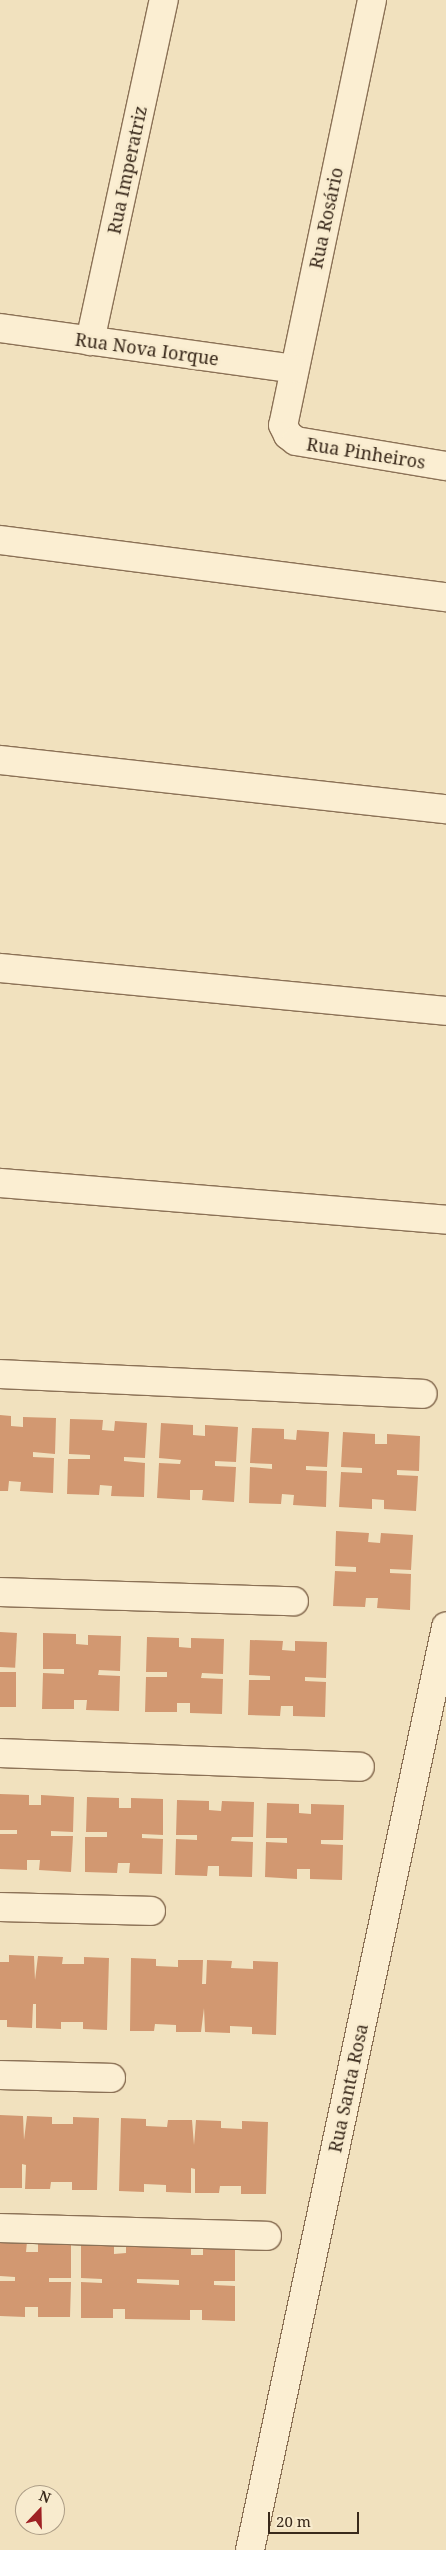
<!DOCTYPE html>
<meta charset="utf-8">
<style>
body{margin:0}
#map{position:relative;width:446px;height:2550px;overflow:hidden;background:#f1e1be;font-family:"Noto Serif",serif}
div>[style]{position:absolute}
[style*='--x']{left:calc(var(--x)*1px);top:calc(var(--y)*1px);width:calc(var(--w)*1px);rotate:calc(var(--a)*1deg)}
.building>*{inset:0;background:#d29871;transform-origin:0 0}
.roads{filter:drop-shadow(1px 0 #8b7156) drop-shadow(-1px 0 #8b7156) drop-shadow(0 1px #8b7156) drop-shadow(0 -1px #8b7156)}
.minor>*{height:28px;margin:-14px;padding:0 14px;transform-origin:14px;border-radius:14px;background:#fbeed2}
span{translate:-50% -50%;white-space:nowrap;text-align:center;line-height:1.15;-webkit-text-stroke:5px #f8ebce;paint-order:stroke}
.street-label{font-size:18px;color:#39291b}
.north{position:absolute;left:15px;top:2485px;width:50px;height:50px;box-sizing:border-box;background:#f8ebce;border:1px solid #ac9d86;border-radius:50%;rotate:21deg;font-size:14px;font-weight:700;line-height:20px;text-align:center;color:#39291b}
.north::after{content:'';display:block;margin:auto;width:18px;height:22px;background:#9e2124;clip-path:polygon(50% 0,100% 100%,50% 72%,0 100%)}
.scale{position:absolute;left:268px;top:2512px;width:91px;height:22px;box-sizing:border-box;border:2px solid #39291b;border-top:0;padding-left:6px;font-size:15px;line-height:18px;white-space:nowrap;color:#39291b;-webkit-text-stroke:4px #f8ebce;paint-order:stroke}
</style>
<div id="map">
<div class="building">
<i style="clip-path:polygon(0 1415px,11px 1416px,11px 1426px,23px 1427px,23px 1417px,56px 1418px,55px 1454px,33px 1452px,33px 1457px,54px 1458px,53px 1493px,20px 1491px,21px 1482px,9px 1481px,8px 1491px,0 1491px)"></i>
<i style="clip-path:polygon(70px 1419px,103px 1420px,102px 1430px,114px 1431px,115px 1421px,147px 1423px,145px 1458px,124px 1457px,124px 1461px,145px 1463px,144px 1497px,111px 1496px,112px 1486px,100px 1485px,99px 1495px,67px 1494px,68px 1459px,90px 1459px,90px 1455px,69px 1454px)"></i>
<i style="clip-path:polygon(161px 1423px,193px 1425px,193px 1435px,205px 1436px,205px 1425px,238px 1427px,236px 1462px,215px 1461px,215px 1466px,236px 1467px,234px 1502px,202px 1500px,203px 1490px,190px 1490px,190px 1500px,157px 1498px,159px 1463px,180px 1464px,181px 1460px,159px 1458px)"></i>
<i style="clip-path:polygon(252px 1428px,284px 1429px,284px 1439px,296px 1440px,297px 1430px,329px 1432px,327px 1467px,306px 1466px,306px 1470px,327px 1471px,326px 1507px,293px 1505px,294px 1495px,282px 1494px,281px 1504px,249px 1503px,250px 1467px,272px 1469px,272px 1464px,250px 1463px)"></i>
<i style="clip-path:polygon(343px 1432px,375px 1434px,375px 1444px,387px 1444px,387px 1434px,420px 1436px,419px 1471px,397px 1470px,397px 1475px,418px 1476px,416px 1511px,384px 1509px,384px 1500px,372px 1499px,372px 1509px,339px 1507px,341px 1472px,362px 1473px,362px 1468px,341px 1467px)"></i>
<i style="clip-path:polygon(336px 1531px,369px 1533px,368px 1542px,380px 1543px,381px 1533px,413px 1535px,411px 1570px,390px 1569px,390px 1573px,411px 1574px,410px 1610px,377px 1608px,378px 1598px,366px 1598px,365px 1607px,333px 1606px,335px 1571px,356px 1572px,356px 1567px,335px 1566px)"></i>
<i style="left:0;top:1632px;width:17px;height:35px;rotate:3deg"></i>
<i style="clip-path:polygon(43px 1633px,76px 1634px,76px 1644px,88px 1645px,88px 1635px,121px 1636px,120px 1671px,99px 1670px,98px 1675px,120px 1676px,119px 1711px,86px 1710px,87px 1700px,74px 1700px,74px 1709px,42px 1709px,43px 1673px,64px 1674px,64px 1669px,43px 1669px)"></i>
<i style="clip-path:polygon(147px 1637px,179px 1638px,179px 1647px,191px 1648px,191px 1638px,224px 1639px,223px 1674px,202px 1673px,201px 1678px,223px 1679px,222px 1714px,190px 1713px,190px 1703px,177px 1703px,177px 1712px,145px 1712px,146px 1677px,167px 1677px,167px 1672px,146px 1672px)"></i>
<i style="clip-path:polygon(250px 1640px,283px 1641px,282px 1650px,295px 1651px,295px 1641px,327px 1642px,326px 1678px,305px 1677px,305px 1681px,326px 1682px,325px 1717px,293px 1716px,293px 1706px,281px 1706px,280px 1716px,248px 1715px,249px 1680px,270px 1680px,270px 1676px,249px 1675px)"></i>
<i style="left:0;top:1672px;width:16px;height:35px"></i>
<i style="clip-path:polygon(0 1794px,29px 1795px,29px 1805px,41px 1805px,41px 1795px,74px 1797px,73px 1832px,51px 1831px,51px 1836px,73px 1836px,71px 1872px,39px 1870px,40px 1860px,27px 1860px,27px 1870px,0 1869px,0 1834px,17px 1834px,17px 1830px,0 1830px)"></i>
<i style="clip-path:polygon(87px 1797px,119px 1798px,119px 1808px,131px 1808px,131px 1798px,163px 1799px,163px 1835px,142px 1834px,142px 1838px,163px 1839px,162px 1874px,129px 1873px,130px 1863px,118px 1863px,117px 1873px,85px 1872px,85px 1837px,107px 1837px,107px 1832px,86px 1832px)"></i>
<i style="clip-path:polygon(177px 1800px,209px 1801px,209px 1810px,221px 1811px,222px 1801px,254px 1802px,253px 1837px,232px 1837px,231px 1841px,253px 1842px,252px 1877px,219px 1876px,219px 1866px,208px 1866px,207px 1876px,175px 1875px,176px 1839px,197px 1840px,197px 1835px,176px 1835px)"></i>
<i style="clip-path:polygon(267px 1803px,299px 1804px,299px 1813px,311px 1814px,311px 1804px,344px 1805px,343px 1840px,321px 1840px,321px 1844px,343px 1845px,342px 1880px,310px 1879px,310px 1869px,297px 1869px,297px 1879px,265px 1877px,266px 1842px,287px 1843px,287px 1838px,266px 1838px)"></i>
<i style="clip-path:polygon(9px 1955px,34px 1956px,35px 1980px,38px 1956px,63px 1957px,62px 1964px,84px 1964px,84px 1957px,109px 1958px,107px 2030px,83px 2029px,83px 2022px,61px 2022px,61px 2029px,36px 2028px,36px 2004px,33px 2004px,32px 2028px,7px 2027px,7px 2020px,0 2020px,0 1962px,9px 1962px)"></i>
<i style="clip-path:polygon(131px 1958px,156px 1959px,156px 1966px,178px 1967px,178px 1960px,203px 1960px,202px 1984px,206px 1984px,207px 1960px,232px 1961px,231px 1968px,253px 1969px,253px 1961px,278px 1962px,276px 2035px,252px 2034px,252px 2027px,230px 2026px,230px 2033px,205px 2032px,204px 2008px,201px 2032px,176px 2032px,176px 2025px,155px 2024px,154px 2031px,130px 2031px)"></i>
<i style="clip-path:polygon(0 2115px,23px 2116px,24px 2140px,27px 2116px,52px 2117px,52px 2124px,73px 2124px,73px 2117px,99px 2118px,97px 2190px,72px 2190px,72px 2182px,51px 2182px,50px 2189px,25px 2189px,26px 2165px,22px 2164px,22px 2188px,0 2188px)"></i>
<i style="clip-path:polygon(121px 2118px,146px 2119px,146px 2126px,167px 2127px,168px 2120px,192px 2120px,194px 2145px,196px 2120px,221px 2121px,221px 2128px,242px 2129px,242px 2121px,268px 2122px,266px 2194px,241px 2194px,241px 2186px,220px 2186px,219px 2193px,195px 2193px,195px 2169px,191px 2168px,191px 2193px,166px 2192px,166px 2185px,144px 2184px,144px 2192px,119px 2191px)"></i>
<i style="clip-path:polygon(0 2241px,27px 2242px,26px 2252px,38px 2252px,38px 2242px,71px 2243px,71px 2278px,49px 2278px,49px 2282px,71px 2282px,70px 2317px,38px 2317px,38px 2307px,25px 2307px,25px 2317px,0 2316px,0 2281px,15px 2281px,15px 2277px,0 2276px)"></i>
<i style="clip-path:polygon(evenodd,81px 2243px,114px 2243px,114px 2254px,126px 2253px,126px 2244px,191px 2245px,191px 2255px,203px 2255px,203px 2245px,235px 2245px,235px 2281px,214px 2281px,214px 2285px,235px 2286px,235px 2321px,202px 2320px,202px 2310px,190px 2310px,190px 2320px,125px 2319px,125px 2309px,113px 2309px,113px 2318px,81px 2318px,81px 2282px,102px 2283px,102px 2279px,81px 2278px,81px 2243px,137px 2279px,179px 2280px,179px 2285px,137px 2283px,137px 2279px)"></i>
</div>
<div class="roads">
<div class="minor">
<i style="--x:372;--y:0;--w:434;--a:101.8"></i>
<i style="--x:283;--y:425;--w:11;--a:63"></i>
<i style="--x:288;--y:435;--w:10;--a:37"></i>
<i style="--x:296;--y:441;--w:152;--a:9.5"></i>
<i style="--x:0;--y:328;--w:297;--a:7.9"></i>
<i style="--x:90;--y:341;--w:349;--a:-77.8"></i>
<i style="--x:0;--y:540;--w:450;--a:7.3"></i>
<i style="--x:0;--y:760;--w:449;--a:6.3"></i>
<i style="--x:0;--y:968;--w:448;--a:5.5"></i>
<i style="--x:0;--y:1183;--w:448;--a:4.7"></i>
<i style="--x:0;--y:1374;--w:423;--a:2.7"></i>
<i style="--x:0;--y:1592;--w:294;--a:1.8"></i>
<i style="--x:0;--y:1753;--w:360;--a:2.2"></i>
<i style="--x:0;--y:1907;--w:151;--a:1.5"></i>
<i style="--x:0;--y:2075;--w:111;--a:1.5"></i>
<i style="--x:0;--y:2228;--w:267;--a:1.7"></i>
<i style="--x:250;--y:2550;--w:944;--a:-78.01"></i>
</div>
</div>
<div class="street-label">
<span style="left:127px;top:170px;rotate:-78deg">Rua Imperatriz</span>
<span style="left:326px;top:218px;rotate:-78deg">Rua Rosário</span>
<span style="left:147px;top:349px;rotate:8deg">Rua Nova Iorque</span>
<span style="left:366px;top:453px;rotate:9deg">Rua Pinheiros</span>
<span style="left:348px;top:2088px;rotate:-78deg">Rua Santa Rosa</span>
</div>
<div class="north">N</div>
<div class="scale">20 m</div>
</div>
